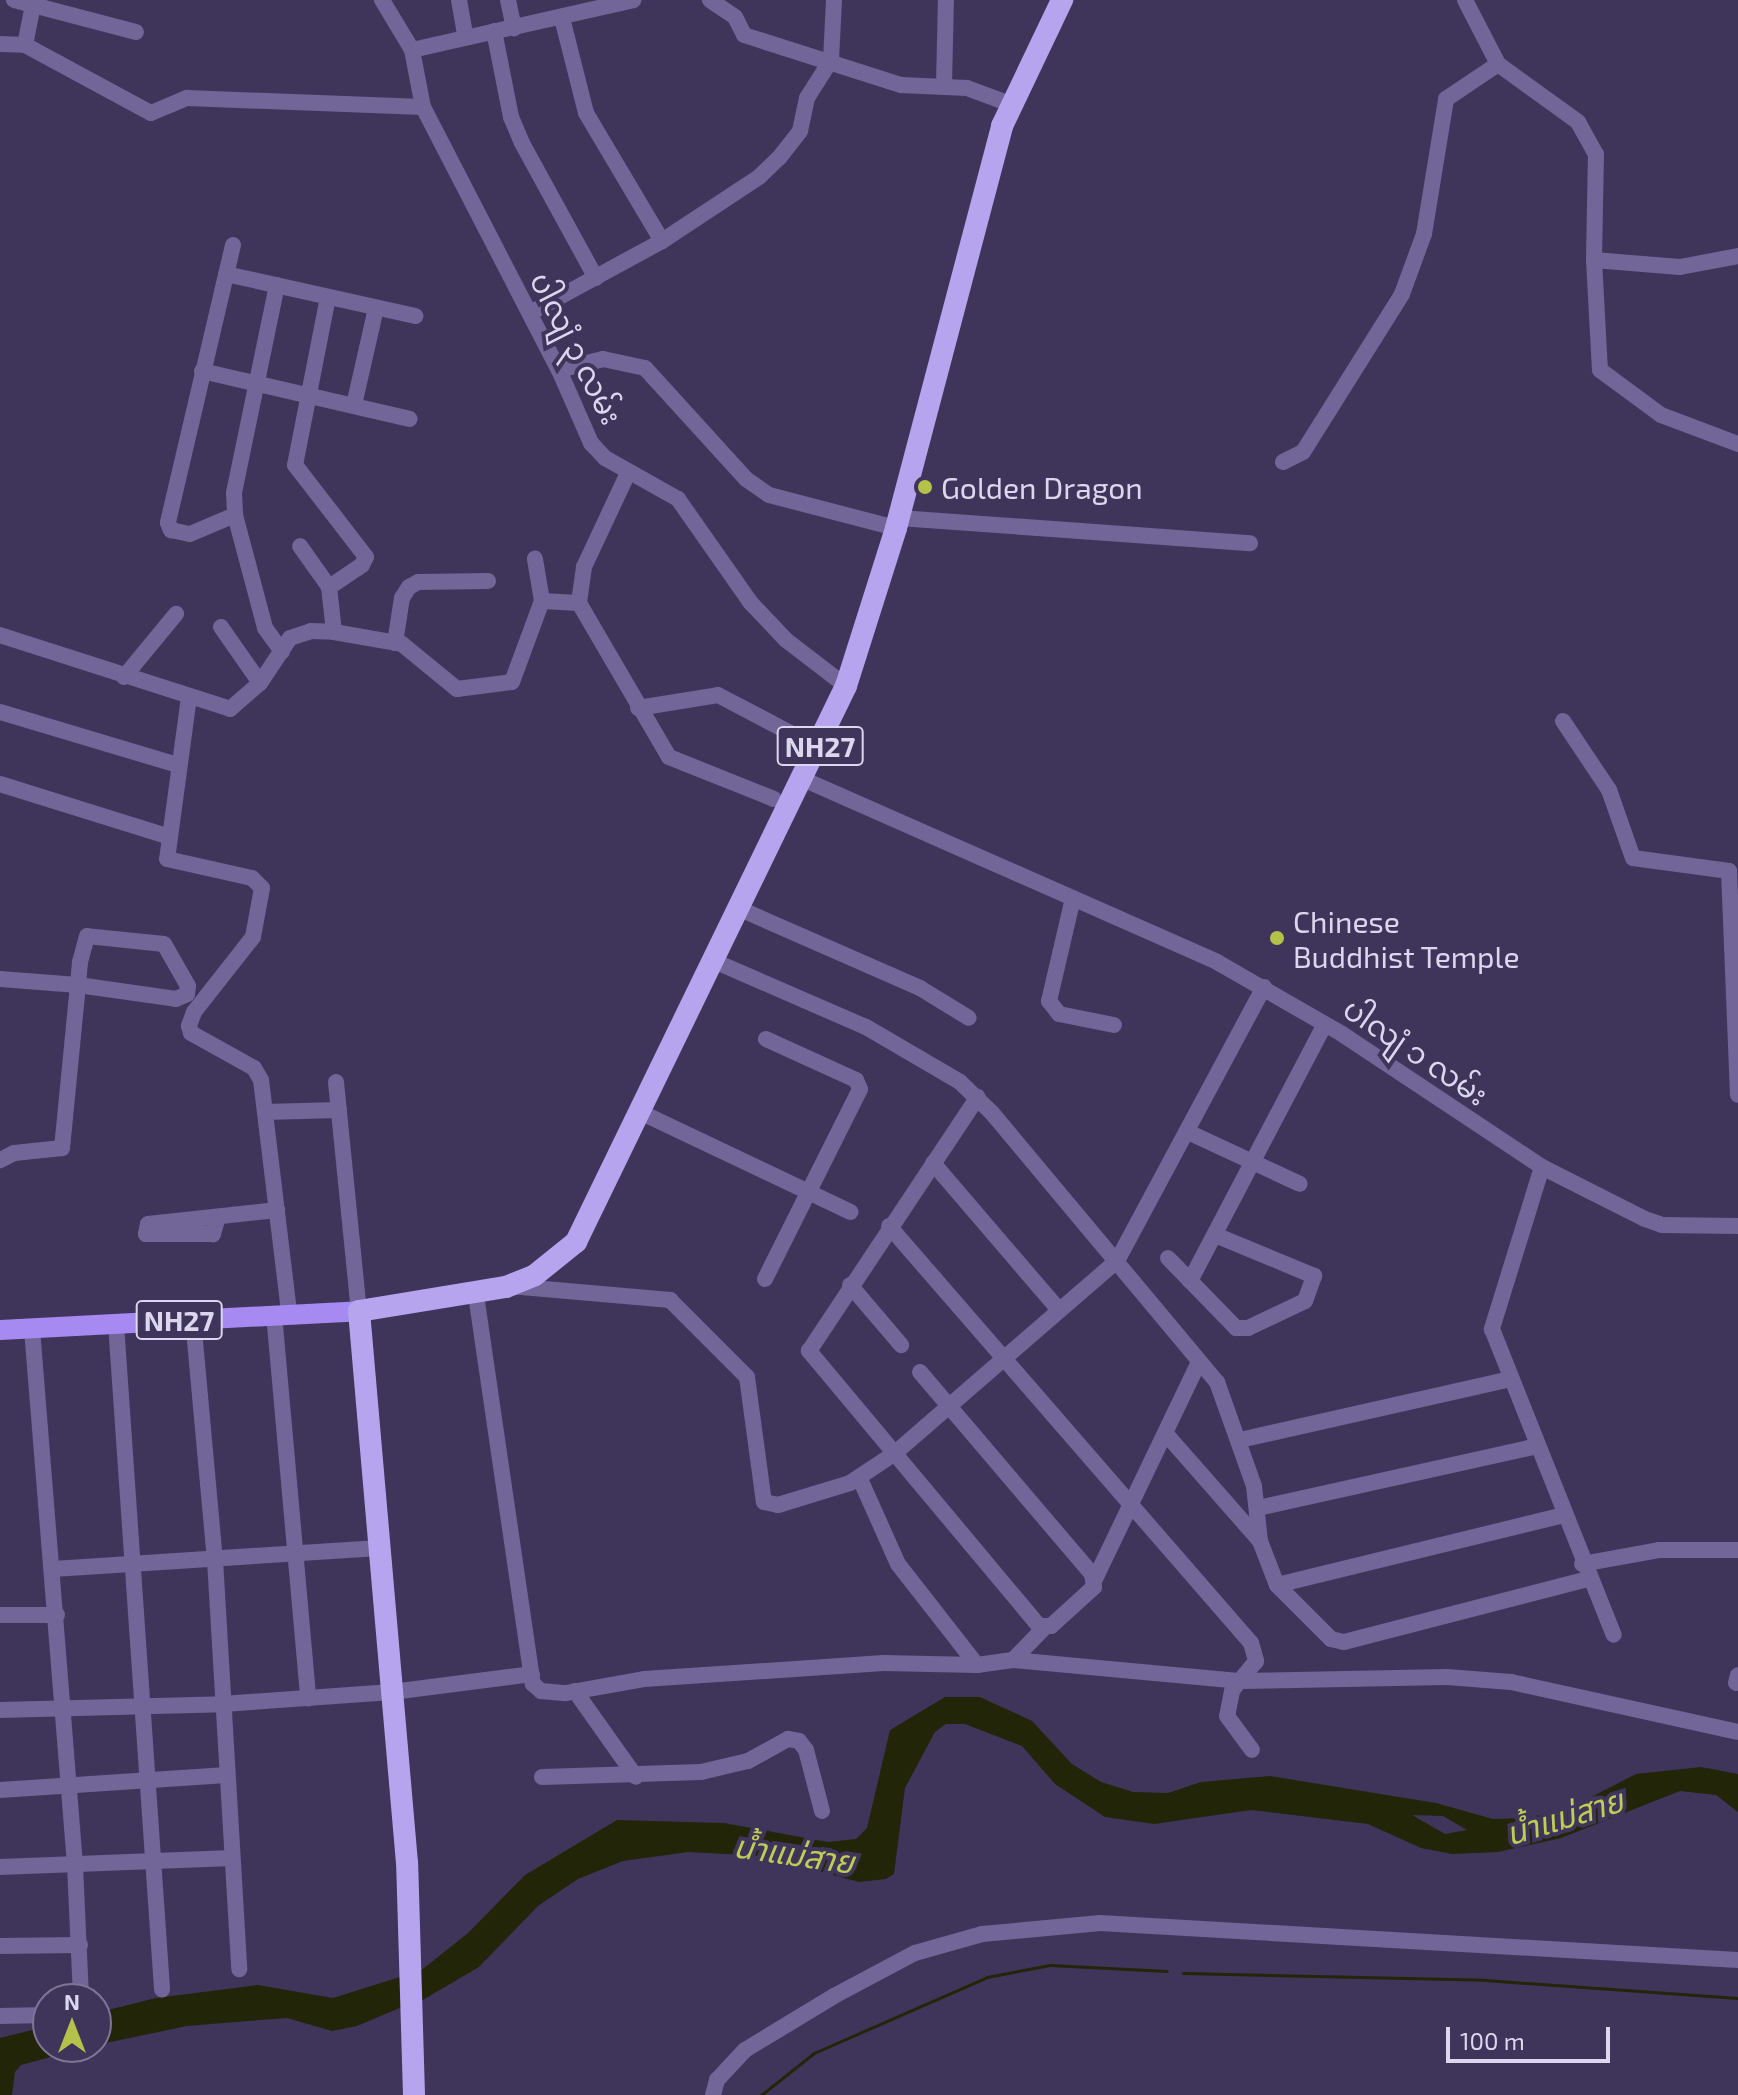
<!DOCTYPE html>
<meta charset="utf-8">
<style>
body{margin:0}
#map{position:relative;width:1738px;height:2095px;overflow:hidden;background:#3f355b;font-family:"Exo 2","Noto Sans Myanmar","Noto Sans Thai",sans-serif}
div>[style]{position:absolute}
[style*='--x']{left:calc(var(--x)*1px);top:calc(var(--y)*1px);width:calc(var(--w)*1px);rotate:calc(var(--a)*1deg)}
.water>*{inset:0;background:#222508}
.stream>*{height:3px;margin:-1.5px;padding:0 1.5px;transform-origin:1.5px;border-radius:1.5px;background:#222508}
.minor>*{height:16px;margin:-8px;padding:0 8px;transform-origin:8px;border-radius:8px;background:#726598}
.major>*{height:20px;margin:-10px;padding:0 10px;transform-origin:10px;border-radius:10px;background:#a68af1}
.highway>*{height:22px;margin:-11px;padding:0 11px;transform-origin:11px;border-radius:11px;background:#b6a5ee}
.dots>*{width:22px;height:22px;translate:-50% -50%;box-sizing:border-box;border:4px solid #3f355b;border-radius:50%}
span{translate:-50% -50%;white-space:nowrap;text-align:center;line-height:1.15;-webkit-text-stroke:8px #3f355b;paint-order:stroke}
.shield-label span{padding:2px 6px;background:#3f355b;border:2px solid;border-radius:6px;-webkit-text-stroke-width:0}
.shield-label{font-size:28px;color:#dcd7ee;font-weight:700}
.street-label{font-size:30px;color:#dcd7ee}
.poi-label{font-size:30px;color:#dcd7ee}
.left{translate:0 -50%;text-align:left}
.water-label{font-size:32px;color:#c0cd55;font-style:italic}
.north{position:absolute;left:32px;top:1983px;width:80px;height:80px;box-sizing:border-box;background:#3f355b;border:2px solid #7e7696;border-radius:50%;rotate:0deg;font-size:22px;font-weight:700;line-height:32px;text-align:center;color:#dcd7ee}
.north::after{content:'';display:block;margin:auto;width:28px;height:36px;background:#b5c249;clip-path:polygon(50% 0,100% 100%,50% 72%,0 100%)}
.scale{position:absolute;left:1446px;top:2027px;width:164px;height:36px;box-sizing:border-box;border:4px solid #dcd7ee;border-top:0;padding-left:10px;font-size:24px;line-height:28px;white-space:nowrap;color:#dcd7ee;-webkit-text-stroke:6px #3f355b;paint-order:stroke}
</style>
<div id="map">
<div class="water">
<i style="clip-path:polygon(evenodd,945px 1697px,980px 1697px,1032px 1721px,1072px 1764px,1101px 1782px,1133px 1792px,1168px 1793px,1201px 1782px,1270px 1776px,1436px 1803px,1493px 1819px,1524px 1818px,1566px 1810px,1636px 1774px,1701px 1767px,1738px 1774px,1738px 1812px,1716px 1795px,1680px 1791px,1561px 1838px,1498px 1852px,1452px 1854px,1421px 1848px,1368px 1824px,1251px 1810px,1154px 1824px,1105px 1817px,1055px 1784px,1022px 1746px,965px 1724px,946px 1724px,935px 1732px,905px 1788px,894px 1874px,886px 1879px,859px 1882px,763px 1856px,688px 1852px,623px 1861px,578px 1879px,538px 1906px,479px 1967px,421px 2001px,419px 1972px,468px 1933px,525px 1875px,617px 1820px,724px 1823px,828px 1842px,856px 1839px,867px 1828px,890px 1730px,945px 1697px,1412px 1815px,1443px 1816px,1467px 1830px,1445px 1834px,1412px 1815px)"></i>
<i style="clip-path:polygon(400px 1977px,402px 2007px,357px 2026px,332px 2031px,287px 2018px,248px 2021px,187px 2026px,96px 2045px,96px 2013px,156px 1998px,258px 1985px,333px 1998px)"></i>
<i style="clip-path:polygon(48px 2026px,48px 2047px,88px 2047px,21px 2065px,15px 2072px,12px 2095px,0 2095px,0 2038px)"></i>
</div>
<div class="stream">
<i style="--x:1183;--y:1973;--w:302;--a:1.3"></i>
<i style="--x:1485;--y:1980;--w:254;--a:4.1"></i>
<i style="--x:761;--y:2095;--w:68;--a:-38.4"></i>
<i style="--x:814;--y:2053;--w:189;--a:-23.7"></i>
<i style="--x:987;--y:1977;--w:64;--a:-10.8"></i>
<i style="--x:1050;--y:1965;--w:117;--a:2.9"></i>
</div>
<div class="minor">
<i style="--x:14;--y:0;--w:126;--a:14.7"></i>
<i style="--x:382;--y:0;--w:58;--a:59"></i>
<i style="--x:412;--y:50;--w:58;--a:79.1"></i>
<i style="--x:423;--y:107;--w:296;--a:62.7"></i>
<i style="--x:559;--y:370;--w:80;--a:66.3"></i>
<i style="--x:591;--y:443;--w:21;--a:47"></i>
<i style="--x:605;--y:458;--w:84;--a:29.3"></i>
<i style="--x:678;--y:499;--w:126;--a:55"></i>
<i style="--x:750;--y:602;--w:52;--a:46.5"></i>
<i style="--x:786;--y:640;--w:76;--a:37.5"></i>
<i style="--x:459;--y:0;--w:35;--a:80"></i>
<i style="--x:508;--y:0;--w:29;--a:78"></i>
<i style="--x:710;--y:0;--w:30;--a:34"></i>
<i style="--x:735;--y:17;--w:20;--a:63"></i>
<i style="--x:744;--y:35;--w:165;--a:17.7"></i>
<i style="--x:901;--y:85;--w:66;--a:2.6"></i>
<i style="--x:967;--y:88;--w:46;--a:20.4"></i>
<i style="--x:1465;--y:0;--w:72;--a:62.7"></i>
<i style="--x:1498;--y:64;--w:99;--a:35.9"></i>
<i style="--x:1578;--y:122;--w:37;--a:61"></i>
<i style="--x:1596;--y:154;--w:106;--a:91.1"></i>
<i style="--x:1594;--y:260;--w:86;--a:4.7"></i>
<i style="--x:1680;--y:267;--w:59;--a:-10.7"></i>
<i style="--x:562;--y:18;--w:98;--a:75.8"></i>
<i style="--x:586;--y:113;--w:149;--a:59.3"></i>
<i style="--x:494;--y:31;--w:88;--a:78.8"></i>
<i style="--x:511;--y:117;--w:28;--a:67"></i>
<i style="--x:522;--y:143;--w:154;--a:61.3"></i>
<i style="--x:0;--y:44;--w:25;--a:2"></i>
<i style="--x:25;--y:45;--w:143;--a:28.4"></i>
<i style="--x:151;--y:113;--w:39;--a:-23"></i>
<i style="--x:187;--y:98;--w:236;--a:2.2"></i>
<i style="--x:25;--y:45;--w:46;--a:-78.7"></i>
<i style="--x:412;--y:50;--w:227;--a:-12.7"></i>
<i style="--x:944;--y:85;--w:85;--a:-88.7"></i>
<i style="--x:233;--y:245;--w:285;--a:103.2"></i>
<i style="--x:168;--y:523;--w:8;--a:67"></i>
<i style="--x:171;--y:530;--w:19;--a:12"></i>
<i style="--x:190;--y:534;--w:49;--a:-22.9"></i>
<i style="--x:1594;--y:260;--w:110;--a:86.9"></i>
<i style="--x:1600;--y:370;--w:76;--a:36.4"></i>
<i style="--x:1661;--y:415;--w:82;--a:20.6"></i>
<i style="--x:226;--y:274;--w:194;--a:12.5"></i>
<i style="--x:277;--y:285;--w:212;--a:101.7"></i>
<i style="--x:234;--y:493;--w:22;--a:87"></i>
<i style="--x:235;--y:515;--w:117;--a:75.1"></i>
<i style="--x:265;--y:628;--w:29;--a:54"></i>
<i style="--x:328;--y:297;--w:171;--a:101.1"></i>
<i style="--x:295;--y:465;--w:116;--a:52.3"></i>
<i style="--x:366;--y:557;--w:9;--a:117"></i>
<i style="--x:362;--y:565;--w:40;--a:146"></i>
<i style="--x:530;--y:313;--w:150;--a:-28.6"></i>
<i style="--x:662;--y:241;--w:116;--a:-33.4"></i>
<i style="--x:759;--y:177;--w:28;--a:-44"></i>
<i style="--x:779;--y:158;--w:34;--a:-52"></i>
<i style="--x:800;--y:131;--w:34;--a:-78"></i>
<i style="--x:807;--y:98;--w:45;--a:-57.7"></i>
<i style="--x:831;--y:60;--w:60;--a:-87.1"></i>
<i style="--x:559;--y:370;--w:45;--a:-14"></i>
<i style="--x:603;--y:359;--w:43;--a:12.1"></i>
<i style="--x:645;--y:368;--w:150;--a:47.7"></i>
<i style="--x:746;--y:479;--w:28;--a:35"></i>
<i style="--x:769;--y:495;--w:131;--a:14.6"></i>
<i style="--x:202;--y:371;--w:213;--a:13"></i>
<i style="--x:354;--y:405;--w:99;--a:-77.2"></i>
<i style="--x:1283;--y:462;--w:22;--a:-27"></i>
<i style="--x:1303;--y:452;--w:186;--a:-57.9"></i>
<i style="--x:1402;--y:294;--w:64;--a:-69.9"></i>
<i style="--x:1424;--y:234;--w:137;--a:-80.7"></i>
<i style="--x:1446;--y:99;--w:63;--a:-33.9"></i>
<i style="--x:628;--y:473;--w:104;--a:115.1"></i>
<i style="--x:584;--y:567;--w:36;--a:98"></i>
<i style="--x:579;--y:603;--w:178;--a:59.7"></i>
<i style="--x:669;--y:757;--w:113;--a:21.8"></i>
<i style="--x:899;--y:518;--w:352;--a:4.1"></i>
<i style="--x:542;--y:601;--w:37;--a:3"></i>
<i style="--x:221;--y:627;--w:68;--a:55.1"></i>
<i style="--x:334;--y:632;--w:69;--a:10"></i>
<i style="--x:402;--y:644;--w:71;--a:39.3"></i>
<i style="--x:457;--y:689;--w:55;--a:-7.3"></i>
<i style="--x:512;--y:682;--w:86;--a:-69.7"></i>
<i style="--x:542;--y:601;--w:43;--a:-99.5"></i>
<i style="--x:0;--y:635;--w:242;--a:17.8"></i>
<i style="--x:230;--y:709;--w:40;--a:-41"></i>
<i style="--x:260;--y:683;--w:54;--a:-56.3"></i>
<i style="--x:290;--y:638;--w:22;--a:-18"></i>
<i style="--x:311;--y:631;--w:23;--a:2"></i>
<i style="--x:334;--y:632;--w:45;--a:-96.3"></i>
<i style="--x:329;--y:587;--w:50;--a:-125.3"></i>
<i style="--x:395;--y:643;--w:46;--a:-81.2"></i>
<i style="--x:402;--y:598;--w:13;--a:-58"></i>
<i style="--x:409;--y:587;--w:10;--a:-29"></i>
<i style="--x:418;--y:582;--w:70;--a:-0.8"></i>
<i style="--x:124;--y:677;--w:82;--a:-50.5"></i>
<i style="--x:189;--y:697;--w:163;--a:97.7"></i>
<i style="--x:167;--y:859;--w:87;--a:12.6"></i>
<i style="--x:252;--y:878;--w:14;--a:45"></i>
<i style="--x:262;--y:888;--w:50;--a:100.4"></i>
<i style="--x:253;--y:937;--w:95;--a:128.2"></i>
<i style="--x:194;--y:1012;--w:15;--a:110"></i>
<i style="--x:189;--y:1026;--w:7;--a:74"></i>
<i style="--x:191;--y:1033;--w:72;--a:29.1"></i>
<i style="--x:254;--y:1068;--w:14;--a:60"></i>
<i style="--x:261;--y:1080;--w:235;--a:83.1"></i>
<i style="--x:638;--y:708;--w:81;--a:-9.2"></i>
<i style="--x:718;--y:695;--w:114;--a:27.7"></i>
<i style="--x:0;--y:712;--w:186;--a:16.6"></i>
<i style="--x:1563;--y:721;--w:83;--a:56.3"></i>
<i style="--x:1609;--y:790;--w:72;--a:70.6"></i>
<i style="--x:1633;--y:858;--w:97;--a:7.7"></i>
<i style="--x:1729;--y:871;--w:224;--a:87.7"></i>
<i style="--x:805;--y:780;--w:450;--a:23.8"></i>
<i style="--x:1217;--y:962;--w:144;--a:29.9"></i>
<i style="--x:1342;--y:1034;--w:240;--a:33.6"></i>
<i style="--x:1542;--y:1167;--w:115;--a:26.8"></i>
<i style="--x:1645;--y:1219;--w:18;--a:19"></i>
<i style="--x:1662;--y:1225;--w:76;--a:0.8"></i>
<i style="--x:0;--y:784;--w:175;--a:17.3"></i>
<i style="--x:1073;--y:898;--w:106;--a:103.1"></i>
<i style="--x:1049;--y:1001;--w:16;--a:52"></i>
<i style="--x:1059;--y:1014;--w:56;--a:11.3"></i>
<i style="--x:740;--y:909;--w:197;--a:23.7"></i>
<i style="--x:920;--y:988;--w:57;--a:31.5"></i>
<i style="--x:714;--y:961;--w:166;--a:23.5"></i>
<i style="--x:866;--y:1027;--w:109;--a:30.3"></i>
<i style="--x:960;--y:1082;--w:45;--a:44.1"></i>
<i style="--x:992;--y:1113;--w:351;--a:50.1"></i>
<i style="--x:1217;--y:1382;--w:110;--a:70.4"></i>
<i style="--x:1254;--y:1486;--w:55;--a:83.8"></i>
<i style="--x:1260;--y:1541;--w:47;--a:68.9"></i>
<i style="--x:1277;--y:1585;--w:76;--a:45"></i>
<i style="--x:1331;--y:1639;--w:13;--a:13"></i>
<i style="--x:1344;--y:1642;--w:252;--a:-14.5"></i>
<i style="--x:0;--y:979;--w:78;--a:4.4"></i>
<i style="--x:78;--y:985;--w:99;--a:8.1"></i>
<i style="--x:176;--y:999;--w:12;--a:-24"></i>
<i style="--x:187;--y:994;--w:8;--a:-83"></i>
<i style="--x:188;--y:986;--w:48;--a:-119.7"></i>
<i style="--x:164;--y:944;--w:77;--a:-174.1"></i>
<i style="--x:87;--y:936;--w:27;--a:105"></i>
<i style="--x:80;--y:962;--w:23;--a:95"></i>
<i style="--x:78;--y:985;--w:164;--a:95.6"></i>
<i style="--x:62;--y:1148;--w:48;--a:174.1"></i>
<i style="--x:14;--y:1153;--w:16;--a:153"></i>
<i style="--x:336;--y:1082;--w:230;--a:84.3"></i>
<i style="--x:265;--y:1112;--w:74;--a:-1.5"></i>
<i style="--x:640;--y:1112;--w:233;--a:25.4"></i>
<i style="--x:1188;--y:1132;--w:123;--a:24.9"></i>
<i style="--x:933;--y:1163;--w:194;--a:49.4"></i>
<i style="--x:1542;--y:1167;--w:170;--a:107.2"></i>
<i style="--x:1492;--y:1329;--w:329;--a:68.3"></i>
<i style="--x:217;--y:1220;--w:15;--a:106"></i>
<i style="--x:213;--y:1234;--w:67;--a:180"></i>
<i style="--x:146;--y:1234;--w:10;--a:-79"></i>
<i style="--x:148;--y:1224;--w:130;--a:-6.2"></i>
<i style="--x:889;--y:1226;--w:552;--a:49.04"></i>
<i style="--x:1251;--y:1643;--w:19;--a:74"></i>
<i style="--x:1256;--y:1661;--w:38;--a:129"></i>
<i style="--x:1232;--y:1691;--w:25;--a:101"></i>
<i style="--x:1227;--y:1716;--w:42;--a:53.7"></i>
<i style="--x:1168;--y:1258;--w:98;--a:45.8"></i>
<i style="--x:1236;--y:1328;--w:12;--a:0"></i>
<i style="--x:1248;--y:1328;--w:63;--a:-25.3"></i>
<i style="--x:1305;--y:1301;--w:27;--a:-70"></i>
<i style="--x:1314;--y:1276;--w:104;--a:-157.4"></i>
<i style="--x:765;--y:1279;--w:212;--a:-63.4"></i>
<i style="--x:860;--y:1089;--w:10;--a:-114"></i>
<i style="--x:856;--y:1080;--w:99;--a:-155.5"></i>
<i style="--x:1190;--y:1281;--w:290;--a:-62.3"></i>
<i style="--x:850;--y:1285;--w:79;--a:49.6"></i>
<i style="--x:510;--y:1286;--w:161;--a:5"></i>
<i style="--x:670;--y:1300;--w:109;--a:45"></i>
<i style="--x:747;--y:1377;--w:126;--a:82.3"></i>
<i style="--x:764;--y:1502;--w:14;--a:12"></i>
<i style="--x:778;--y:1505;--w:75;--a:-17"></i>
<i style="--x:850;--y:1483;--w:54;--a:-33.7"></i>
<i style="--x:895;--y:1453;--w:294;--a:-40.9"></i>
<i style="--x:1117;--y:1261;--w:311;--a:-61.8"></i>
<i style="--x:476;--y:1295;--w:393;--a:81.7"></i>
<i style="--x:533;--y:1684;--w:11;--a:41"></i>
<i style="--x:541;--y:1691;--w:25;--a:5"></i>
<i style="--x:566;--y:1693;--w:79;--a:-10.2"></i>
<i style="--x:644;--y:1679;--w:240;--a:-3.8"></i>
<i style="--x:883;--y:1663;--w:94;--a:1.2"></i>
<i style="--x:977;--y:1665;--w:36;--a:-8"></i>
<i style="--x:1013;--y:1660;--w:45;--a:-45.9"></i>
<i style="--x:274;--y:1314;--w:386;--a:84.9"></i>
<i style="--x:193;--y:1319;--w:242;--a:84.8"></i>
<i style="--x:215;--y:1560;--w:410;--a:86.6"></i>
<i style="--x:116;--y:1324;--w:667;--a:86.04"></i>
<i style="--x:32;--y:1329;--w:538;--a:85.41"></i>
<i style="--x:75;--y:1865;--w:134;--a:87.4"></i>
<i style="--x:920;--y:1372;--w:265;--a:49.6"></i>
<i style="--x:1092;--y:1574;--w:13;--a:81"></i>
<i style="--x:1094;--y:1587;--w:58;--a:137.8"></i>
<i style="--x:1051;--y:1626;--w:12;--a:180"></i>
<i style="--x:1039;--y:1626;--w:359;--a:-129.9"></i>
<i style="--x:809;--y:1351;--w:305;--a:-56.4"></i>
<i style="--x:1166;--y:1434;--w:142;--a:48.7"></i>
<i style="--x:1240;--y:1440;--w:278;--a:-12.7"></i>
<i style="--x:860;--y:1479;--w:93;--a:65.9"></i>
<i style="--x:898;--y:1564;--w:128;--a:52"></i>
<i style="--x:1258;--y:1508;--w:286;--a:-12.5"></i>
<i style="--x:1582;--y:1564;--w:78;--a:-10.3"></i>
<i style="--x:1659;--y:1550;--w:79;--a:0"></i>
<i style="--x:53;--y:1569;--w:327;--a:-3.7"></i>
<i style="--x:1095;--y:1579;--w:241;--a:-64.4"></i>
<i style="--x:1277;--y:1585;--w:295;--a:-13.7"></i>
<i style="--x:0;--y:1615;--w:57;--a:0"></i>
<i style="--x:1013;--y:1660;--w:229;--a:5.3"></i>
<i style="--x:1241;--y:1681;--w:206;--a:-1.1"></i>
<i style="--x:1447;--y:1677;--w:64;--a:4.5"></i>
<i style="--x:1511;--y:1682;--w:232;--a:12.4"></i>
<i style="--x:1736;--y:1683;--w:8;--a:-76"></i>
<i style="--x:575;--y:1691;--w:105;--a:54.7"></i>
<i style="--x:0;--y:1710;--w:223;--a:-1.5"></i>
<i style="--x:223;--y:1704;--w:169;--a:-4.1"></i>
<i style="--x:392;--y:1692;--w:141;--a:-7.3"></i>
<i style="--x:542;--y:1777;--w:159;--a:-1.8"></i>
<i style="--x:701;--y:1772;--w:48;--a:-13.2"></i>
<i style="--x:748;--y:1761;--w:46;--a:-28.8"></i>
<i style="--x:788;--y:1739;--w:11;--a:10"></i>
<i style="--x:799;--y:1741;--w:11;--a:52"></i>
<i style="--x:806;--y:1750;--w:63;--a:75.3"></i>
<i style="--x:0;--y:1790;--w:227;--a:-3.8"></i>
<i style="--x:0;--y:1867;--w:232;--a:-2.2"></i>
<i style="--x:0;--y:1946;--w:80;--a:-0.7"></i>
<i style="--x:0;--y:2016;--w:48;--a:-1.2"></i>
<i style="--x:713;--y:2095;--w:16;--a:-75"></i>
<i style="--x:717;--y:2080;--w:41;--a:-47"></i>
<i style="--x:745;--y:2050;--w:104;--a:-31.2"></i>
<i style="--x:834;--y:1996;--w:92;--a:-28"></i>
<i style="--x:915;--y:1953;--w:70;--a:-15.8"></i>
<i style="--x:982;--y:1934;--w:119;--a:-5.3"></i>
<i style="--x:1100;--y:1923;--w:639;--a:3.32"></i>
</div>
<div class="major">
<i style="--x:0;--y:1330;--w:360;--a:-3"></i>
</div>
<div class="highway">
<i style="--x:414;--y:2095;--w:232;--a:-91.7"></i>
<i style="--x:407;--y:1863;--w:554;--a:-94.97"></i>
<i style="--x:359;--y:1311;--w:149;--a:-9.3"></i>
<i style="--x:506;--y:1287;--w:31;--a:-22"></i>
<i style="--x:535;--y:1275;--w:53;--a:-38.8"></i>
<i style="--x:576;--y:1242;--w:618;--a:-64.1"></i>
<i style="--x:846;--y:686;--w:166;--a:-72.4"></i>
<i style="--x:896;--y:528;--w:416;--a:-75.2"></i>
<i style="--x:1002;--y:126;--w:140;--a:-64.5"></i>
</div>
<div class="dots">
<i style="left:925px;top:487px;background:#b5c249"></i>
<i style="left:1277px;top:938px;background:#b5c249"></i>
</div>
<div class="shield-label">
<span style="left:820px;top:746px">NH27</span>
<span style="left:179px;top:1320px">NH27</span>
</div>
<div class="street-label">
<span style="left:577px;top:348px;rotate:63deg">ပါလျံ ၃ လမ်း</span>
<span style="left:1416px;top:1051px;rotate:34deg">ပါလျံ ၁ လမ်း</span>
</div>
<div class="poi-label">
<span class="left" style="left:941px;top:487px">Golden Dragon</span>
<span class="left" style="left:1293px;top:938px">Chinese<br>Buddhist Temple</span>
</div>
<div class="water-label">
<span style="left:1564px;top:1816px;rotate:-17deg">น้ำแม่สาย</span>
<span style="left:794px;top:1853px;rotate:8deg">น้ำแม่สาย</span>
</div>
<div class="north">N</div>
<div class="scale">100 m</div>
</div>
